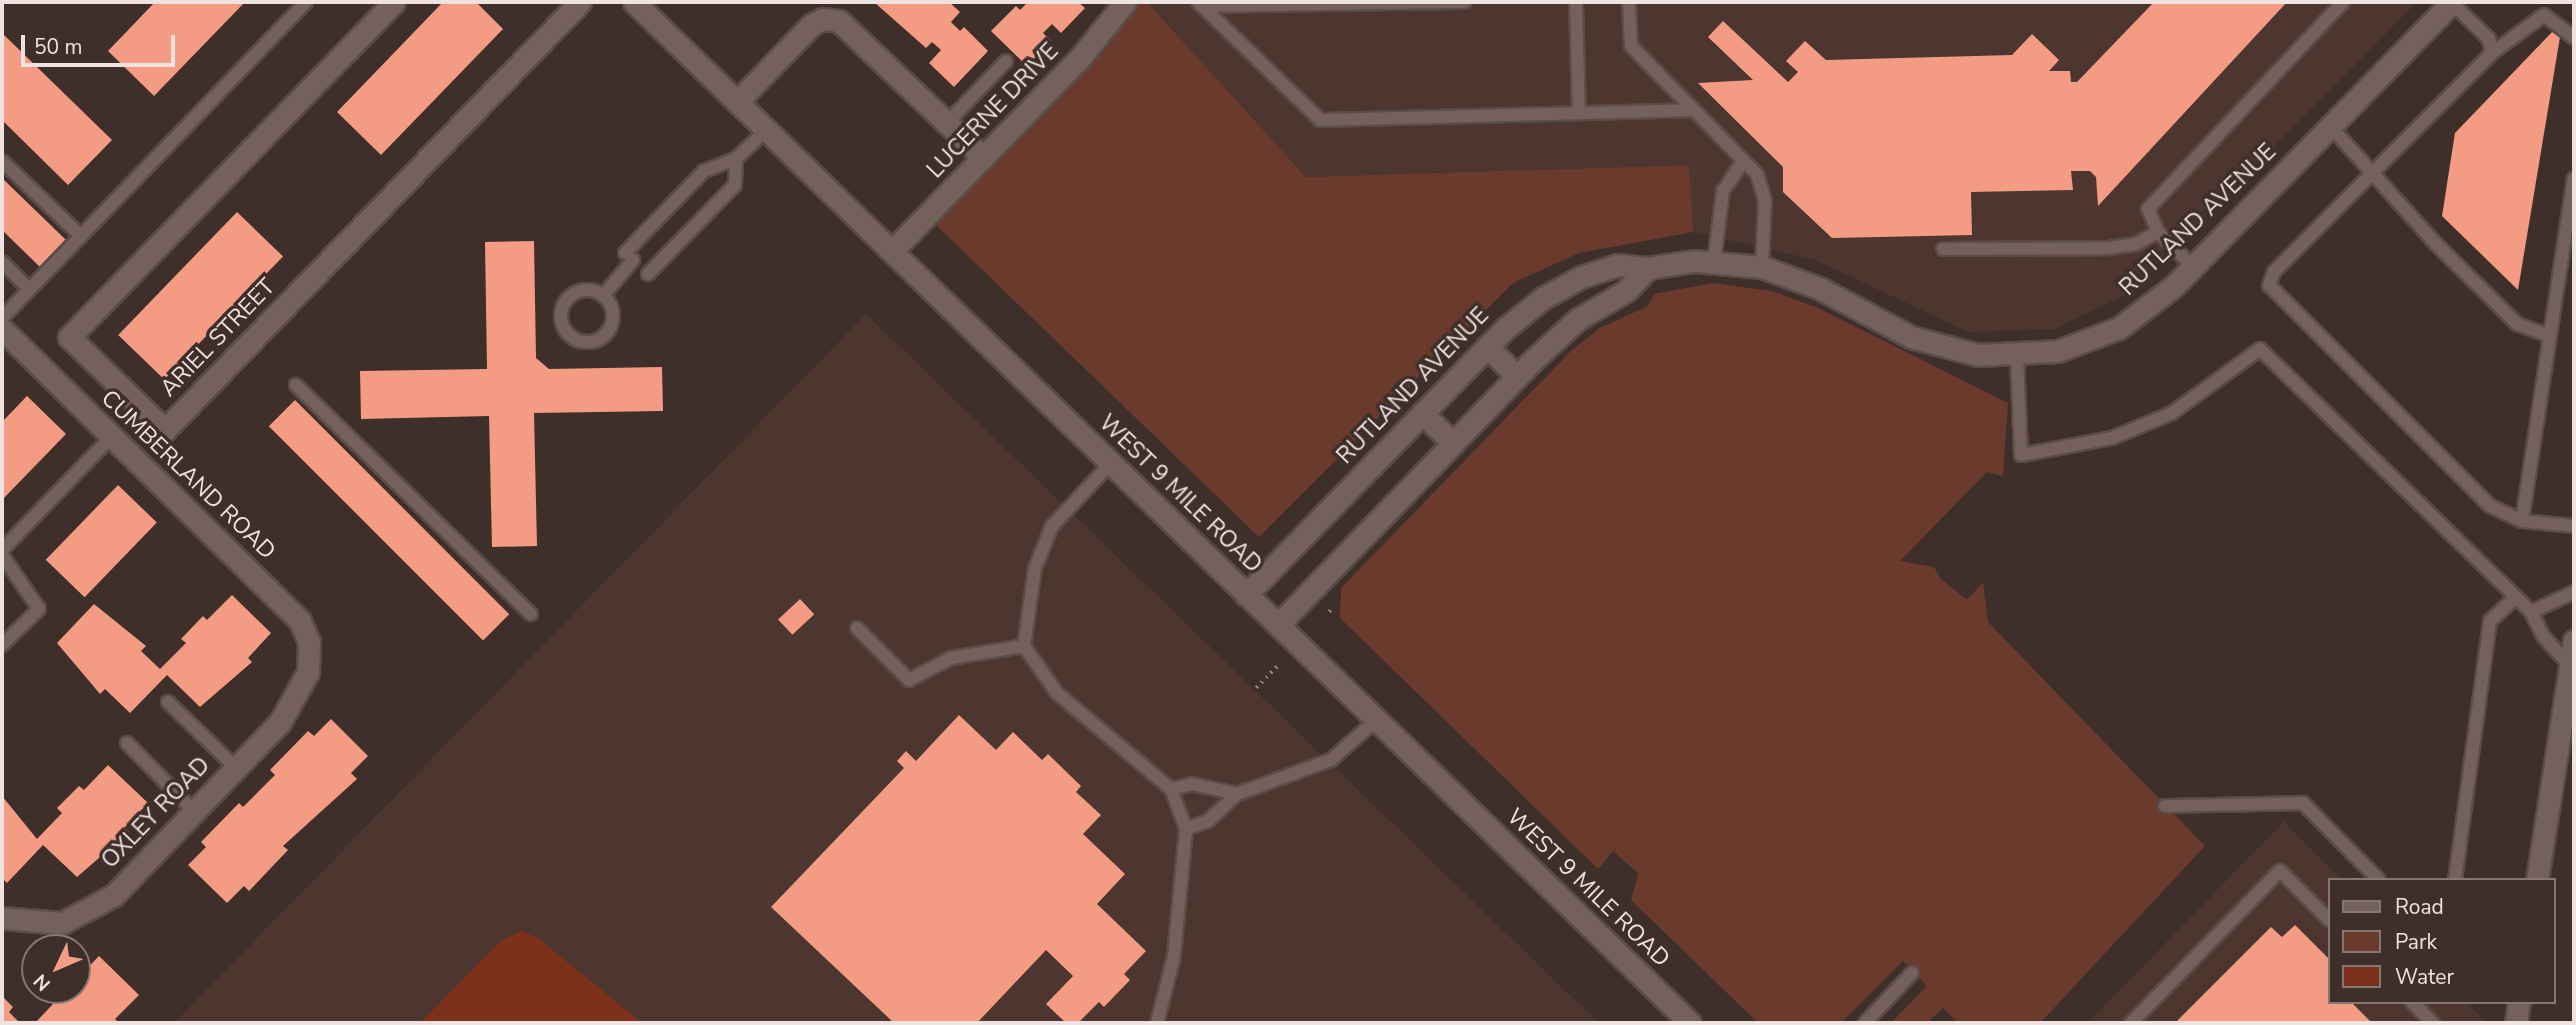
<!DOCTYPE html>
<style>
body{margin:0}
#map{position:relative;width:2576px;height:1025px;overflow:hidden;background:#3f2f2a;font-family:"Nunito Sans",sans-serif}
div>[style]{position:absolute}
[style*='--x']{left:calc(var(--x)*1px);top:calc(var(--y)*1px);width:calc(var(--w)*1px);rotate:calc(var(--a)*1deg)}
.built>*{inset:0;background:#4d362f}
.green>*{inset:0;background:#6a3a2d}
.water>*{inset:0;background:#7d311b}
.building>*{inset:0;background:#f39c83;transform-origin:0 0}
.path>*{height:3.5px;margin-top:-1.75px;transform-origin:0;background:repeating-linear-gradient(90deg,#928580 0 2px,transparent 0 7px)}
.roads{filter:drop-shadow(2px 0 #5a4c48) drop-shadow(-2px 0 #5a4c48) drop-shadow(0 2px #5a4c48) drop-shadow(0 -2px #5a4c48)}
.lane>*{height:12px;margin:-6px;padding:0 6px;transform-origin:6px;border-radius:6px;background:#74615c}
.lane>.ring{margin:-6px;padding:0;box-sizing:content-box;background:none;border:12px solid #74615c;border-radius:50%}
.street>*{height:21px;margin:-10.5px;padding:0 10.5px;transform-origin:10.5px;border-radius:10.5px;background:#74615c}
.secondary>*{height:21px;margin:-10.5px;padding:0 10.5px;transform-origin:10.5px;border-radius:10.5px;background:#74615c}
span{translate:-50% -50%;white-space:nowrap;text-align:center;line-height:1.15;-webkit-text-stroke:7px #3f2f2a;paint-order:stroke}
.street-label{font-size:23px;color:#eee3e0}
.frame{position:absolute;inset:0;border:4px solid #eee3e0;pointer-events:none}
.legend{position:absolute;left:2328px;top:878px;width:228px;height:126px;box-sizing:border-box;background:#3f2f2a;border:2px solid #857773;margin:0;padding:9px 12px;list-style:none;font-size:21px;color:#eee3e0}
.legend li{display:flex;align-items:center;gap:14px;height:35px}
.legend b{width:35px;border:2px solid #857773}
.north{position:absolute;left:21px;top:934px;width:70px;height:70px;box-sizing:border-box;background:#3f2f2a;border:2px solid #857773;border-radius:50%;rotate:226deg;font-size:19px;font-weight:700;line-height:28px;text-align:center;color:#eee3e0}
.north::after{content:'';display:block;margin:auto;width:24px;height:32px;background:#f49e87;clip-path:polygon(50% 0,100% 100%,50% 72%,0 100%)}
.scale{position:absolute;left:21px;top:35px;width:154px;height:32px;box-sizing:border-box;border:4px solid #eee3e0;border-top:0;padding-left:9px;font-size:21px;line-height:24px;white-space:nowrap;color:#eee3e0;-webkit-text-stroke:5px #3f2f2a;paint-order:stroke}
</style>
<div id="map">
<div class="built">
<i style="clip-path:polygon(1147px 2px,2417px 2px,2129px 293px,2054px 329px,1968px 332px,1816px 260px,1693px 232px,1688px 165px,1306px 177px)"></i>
<i style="clip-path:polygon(866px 314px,1599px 1023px,174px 1023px)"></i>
<i style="clip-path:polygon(2284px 821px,2342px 880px,2329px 880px,2329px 1002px,2466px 1002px,2487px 1023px,2088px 1023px)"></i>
</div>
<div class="green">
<i style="clip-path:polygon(1135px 2px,1147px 2px,1306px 177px,1689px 165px,1693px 232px,1579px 253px,1513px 283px,1259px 537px,935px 224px,1095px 59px)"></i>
<i style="clip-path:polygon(1713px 283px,1772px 291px,1818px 308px,2008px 403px,2003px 476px,1987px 472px,1900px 561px,1934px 567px,1940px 578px,1967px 600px,1983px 582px,1988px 622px,2205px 846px,2040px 1023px,1958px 1023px,1943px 1008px,1927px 1023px,1891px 1023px,1927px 986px,1903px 961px,1841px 1023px,1758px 1023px,1631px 900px,1638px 873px,1613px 851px,1598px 869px,1340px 618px,1341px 588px,1571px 351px,1600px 328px,1648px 306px,1654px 294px)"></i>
</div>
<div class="water">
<i style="clip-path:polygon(521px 931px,538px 938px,642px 1023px,420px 1023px,500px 942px)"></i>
</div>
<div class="building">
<i style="clip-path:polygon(155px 2px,245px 2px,154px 96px,108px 51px)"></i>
<i style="clip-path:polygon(443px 2px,476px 2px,503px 29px,381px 155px,337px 112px)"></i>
<i style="clip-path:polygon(874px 2px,949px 2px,960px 12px,951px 22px,960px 31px,964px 27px,988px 51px,954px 87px,929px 63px,941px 50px,932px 42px,926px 48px)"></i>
<i style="clip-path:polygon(1028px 2px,1078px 2px,1085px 8px,1061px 33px,1052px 24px,1043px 33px,1051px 41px,1027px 66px,991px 31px,1016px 6px,1020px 10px)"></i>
<i style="clip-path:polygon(2154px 2px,2287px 2px,2098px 206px,2096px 177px,2090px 171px,2071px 171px,2073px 190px,1971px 192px,1972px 235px,1832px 238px,1783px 192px,1783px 167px,1698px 83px,1753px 80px,1708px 37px,1723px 21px,1788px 82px,1798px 72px,1786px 61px,1805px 41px,1826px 60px,2012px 55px,2032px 34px,2059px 60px,2049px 71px,2070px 71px,2071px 82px,2077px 82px)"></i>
<i style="clip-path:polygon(2554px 30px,2560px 37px,2518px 290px,2442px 216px,2455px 133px)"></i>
<i style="clip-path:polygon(2px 33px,112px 140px,68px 185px,2px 120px)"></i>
<i style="clip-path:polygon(2px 178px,66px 240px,40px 267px,2px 230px)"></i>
<i style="left:237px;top:212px;width:64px;height:171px;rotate:44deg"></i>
<i style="clip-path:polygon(534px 241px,536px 358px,549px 369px,662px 367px,663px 411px,534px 413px,537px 546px,492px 547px,489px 416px,361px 419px,360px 371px,487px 369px,485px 242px)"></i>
<i style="clip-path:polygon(27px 396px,66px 434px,2px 500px,2px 422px)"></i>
<i style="left:295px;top:400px;width:303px;height:37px;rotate:45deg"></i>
<i style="left:118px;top:485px;width:54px;height:104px;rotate:44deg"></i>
<i style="clip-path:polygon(232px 595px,271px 633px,248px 658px,252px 662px,200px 707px,167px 675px,130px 713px,105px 689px,100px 694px,57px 643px,94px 604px,146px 646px,141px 651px,160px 669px,186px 643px,181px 639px,203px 616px,207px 620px)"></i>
<i style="left:800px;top:599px;width:21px;height:30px;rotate:47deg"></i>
<i style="clip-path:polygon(959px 715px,996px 750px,1013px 732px,1042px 760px,1048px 754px,1081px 786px,1076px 792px,1101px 815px,1083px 834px,1125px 874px,1097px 904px,1146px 951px,1124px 974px,1130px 980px,1104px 1007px,1099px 1002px,1078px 1023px,1066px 1023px,1046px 1004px,1073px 976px,1046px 950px,977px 1023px,894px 1023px,771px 907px,904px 768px,897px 761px,906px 751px,916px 761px)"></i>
<i style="clip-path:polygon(331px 719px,368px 756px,351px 773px,357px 779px,283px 846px,288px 850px,249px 891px,244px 886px,227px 903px,188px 865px,206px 847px,201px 842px,239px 803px,243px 807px,275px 775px,270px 770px,308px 731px,314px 736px)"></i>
<i style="clip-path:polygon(108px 765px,148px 803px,124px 828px,129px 832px,77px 877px,43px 845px,7px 883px,2px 878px,2px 796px,37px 839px,62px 813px,57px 808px,79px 786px,84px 790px)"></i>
<i style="clip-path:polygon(2295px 925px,2329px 959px,2329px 1002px,2351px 1002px,2372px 1023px,2175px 1023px,2271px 927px,2282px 937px)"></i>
<i style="clip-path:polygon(99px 956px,139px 995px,115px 1019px,119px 1023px,35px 1023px,53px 1004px,48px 1000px,58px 990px,77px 990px,77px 979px)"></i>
<i style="clip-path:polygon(2px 996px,13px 1007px,9px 1012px,20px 1023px,2px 1023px)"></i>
</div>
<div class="path">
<i style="--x:1329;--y:612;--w:4;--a:-56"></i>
<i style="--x:1256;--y:688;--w:30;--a:-46"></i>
</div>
<div class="roads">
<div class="lane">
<i style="--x:1198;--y:2;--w:170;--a:44"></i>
<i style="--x:1320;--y:120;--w:373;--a:-1.5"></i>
<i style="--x:1576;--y:2;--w:111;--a:88.5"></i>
<i style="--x:1629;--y:2;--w:44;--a:87.4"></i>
<i style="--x:1631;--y:46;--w:180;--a:45.5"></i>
<i style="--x:1757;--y:174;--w:27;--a:73"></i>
<i style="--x:1765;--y:200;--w:67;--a:92.6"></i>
<i style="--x:2451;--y:2;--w:53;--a:44.2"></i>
<i style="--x:2489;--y:39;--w:14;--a:78"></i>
<i style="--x:2492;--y:53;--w:309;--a:134.9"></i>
<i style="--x:2274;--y:272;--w:14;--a:111"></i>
<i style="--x:2269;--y:285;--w:313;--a:45"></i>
<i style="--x:2490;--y:506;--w:35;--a:25"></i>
<i style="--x:2522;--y:521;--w:52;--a:5.5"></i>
<i style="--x:1202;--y:6;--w:263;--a:-0.9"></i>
<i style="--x:2492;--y:53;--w:64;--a:-36.2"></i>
<i style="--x:2544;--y:15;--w:38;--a:37"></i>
<i style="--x:948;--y:122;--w:84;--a:-46.4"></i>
<i style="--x:2331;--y:127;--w:156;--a:48.1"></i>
<i style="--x:2435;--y:243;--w:115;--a:44.6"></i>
<i style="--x:2517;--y:324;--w:35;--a:20"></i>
<i style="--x:2;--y:161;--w:109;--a:43.5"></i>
<i style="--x:1943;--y:249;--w:165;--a:-0.3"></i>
<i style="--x:2108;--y:248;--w:28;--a:-8"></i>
<i style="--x:2136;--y:244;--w:25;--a:-29"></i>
<i style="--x:625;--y:253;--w:114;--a:-46.1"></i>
<i style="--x:704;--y:171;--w:34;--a:-21"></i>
<i style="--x:736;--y:159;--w:42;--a:-44"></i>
<i style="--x:2;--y:262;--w:38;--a:45"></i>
<i style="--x:1714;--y:262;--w:72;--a:-82.8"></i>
<i style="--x:1723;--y:191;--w:36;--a:-56"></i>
<i style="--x:2193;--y:267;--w:49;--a:-135"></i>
<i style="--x:2158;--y:232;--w:25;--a:-113"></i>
<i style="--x:2148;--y:209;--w:284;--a:-46.7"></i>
<i style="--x:648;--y:274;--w:124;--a:-45.7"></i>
<i style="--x:735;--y:185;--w:26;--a:-88"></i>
<i class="ring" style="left:561px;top:290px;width:40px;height:40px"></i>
<i style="--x:603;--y:296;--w:47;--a:-50.2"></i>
<i style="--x:2;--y:318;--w:438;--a:-46.1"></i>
<i style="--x:2017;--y:356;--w:99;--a:87.7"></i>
<i style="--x:2021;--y:455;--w:93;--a:-10.6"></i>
<i style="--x:2112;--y:438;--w:65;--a:-22.6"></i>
<i style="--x:2172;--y:413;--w:109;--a:-36"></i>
<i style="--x:2260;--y:349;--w:378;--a:44.1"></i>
<i style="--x:2531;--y:612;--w:28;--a:63"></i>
<i style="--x:2544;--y:637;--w:39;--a:48"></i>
<i style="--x:296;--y:385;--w:328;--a:44.3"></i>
<i style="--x:1111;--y:463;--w:86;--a:133.1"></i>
<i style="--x:1052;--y:526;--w:45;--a:112"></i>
<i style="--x:1035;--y:568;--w:79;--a:98"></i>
<i style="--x:1024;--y:646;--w:57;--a:54.9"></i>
<i style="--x:1057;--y:693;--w:149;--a:40.1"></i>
<i style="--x:1171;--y:789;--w:43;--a:69.4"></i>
<i style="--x:1186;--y:829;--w:128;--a:95.4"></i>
<i style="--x:1174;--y:956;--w:69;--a:104.2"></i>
<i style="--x:2522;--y:521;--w:346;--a:-81.4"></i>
<i style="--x:2;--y:550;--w:157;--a:-46"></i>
<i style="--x:2;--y:555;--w:65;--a:55.6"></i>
<i style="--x:39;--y:609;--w:52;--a:135.8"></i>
<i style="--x:2531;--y:612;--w:47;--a:-24.9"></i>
<i style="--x:857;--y:628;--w:74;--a:45"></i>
<i style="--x:909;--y:680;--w:47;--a:-27.6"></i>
<i style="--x:951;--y:658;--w:74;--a:-9.3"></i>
<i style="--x:168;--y:702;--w:93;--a:44.1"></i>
<i style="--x:127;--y:743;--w:94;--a:45.4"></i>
<i style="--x:1171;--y:789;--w:22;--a:-13"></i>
<i style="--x:1192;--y:784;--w:46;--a:12.5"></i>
<i style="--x:2165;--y:806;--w:138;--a:-1.2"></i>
<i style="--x:2303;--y:803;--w:108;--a:45.4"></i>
<i style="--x:1186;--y:829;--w:23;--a:-20"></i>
<i style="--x:1208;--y:821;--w:40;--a:-43"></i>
<i style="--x:1237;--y:794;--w:100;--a:-19.9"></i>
<i style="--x:1331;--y:760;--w:60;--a:-41.6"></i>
<i style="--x:2455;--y:880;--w:261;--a:-82.3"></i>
<i style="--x:2490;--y:621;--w:33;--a:-43"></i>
<i style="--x:2412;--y:1002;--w:30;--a:45"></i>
<i style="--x:1865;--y:1023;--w:69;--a:-46.8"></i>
<i style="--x:2131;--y:1023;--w:213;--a:-45.6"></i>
<i style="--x:2280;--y:871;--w:69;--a:45"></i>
</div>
<div class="street">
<i style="--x:394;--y:2;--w:467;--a:134.1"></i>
<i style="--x:69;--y:337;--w:134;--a:44.1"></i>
<i style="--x:165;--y:430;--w:596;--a:-45.88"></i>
<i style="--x:737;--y:102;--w:107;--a:-46.1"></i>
<i style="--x:811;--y:25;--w:13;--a:-27"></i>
<i style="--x:823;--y:19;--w:16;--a:7"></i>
<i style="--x:839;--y:21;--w:199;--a:43.4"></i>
<i style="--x:892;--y:251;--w:269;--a:-45.8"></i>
<i style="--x:1080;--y:58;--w:72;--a:-51.2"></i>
<i style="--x:2;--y:329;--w:417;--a:44.4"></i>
<i style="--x:300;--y:621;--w:23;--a:67"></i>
<i style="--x:309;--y:642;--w:30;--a:92"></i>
<i style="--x:308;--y:672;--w:57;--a:119.2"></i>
<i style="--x:280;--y:722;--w:240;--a:133.8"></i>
<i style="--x:114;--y:895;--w:59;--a:151.7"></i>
<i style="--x:62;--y:923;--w:60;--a:-175.2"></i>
<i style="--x:1487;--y:346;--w:43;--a:45.9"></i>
<i style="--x:1422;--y:413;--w:43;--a:44.1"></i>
<i style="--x:1246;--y:595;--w:374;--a:-45.8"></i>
<i style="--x:1507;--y:327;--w:46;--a:-38.9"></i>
<i style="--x:1543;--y:298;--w:43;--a:-28.9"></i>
<i style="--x:1581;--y:277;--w:38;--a:-18"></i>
<i style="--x:1617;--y:265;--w:31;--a:6"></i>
<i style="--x:1648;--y:268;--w:47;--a:-8.7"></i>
<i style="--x:1694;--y:261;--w:68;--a:5"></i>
<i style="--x:1762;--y:267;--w:63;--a:20.4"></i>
<i style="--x:1821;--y:289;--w:102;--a:28.1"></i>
<i style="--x:1911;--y:337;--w:69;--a:15"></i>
<i style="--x:1978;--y:355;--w:80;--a:-2.9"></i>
<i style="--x:2058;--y:351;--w:65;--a:-20.7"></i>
<i style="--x:2119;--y:328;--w:69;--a:-37.4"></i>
<i style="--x:2174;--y:286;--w:397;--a:-45.6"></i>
<i style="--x:1278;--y:625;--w:364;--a:-46.1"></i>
<i style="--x:1530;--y:363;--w:65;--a:-42.5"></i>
<i style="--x:1578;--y:319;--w:56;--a:-30.3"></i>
<i style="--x:1626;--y:291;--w:32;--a:-46"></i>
</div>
<div class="secondary">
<i style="--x:634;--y:2;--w:1469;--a:44.03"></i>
<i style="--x:2537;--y:880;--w:242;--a:-81.2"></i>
<i style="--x:2516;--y:1023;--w:21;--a:-82"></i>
</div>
</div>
<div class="street-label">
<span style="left:993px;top:111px;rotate:-46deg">LUCERNE DRIVE</span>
<span style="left:2198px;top:220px;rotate:-44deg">RUTLAND AVENUE</span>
<span style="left:218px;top:338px;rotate:-46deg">ARIEL STREET</span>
<span style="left:1413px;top:386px;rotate:-46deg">RUTLAND AVENUE</span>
<span style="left:188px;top:475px;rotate:44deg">CUMBERLAND ROAD</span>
<span style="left:1180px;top:494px;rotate:44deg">WEST 9 MILE ROAD</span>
<span style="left:156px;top:813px;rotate:-46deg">OXLEY ROAD</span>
<span style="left:1588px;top:888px;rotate:44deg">WEST 9 MILE ROAD</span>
</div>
<div class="frame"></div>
<ul class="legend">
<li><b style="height:9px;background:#74615c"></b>Road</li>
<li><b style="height:19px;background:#6a3a2d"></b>Park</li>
<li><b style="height:19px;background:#7d311b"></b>Water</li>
</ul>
<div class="north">N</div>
<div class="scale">50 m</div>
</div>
